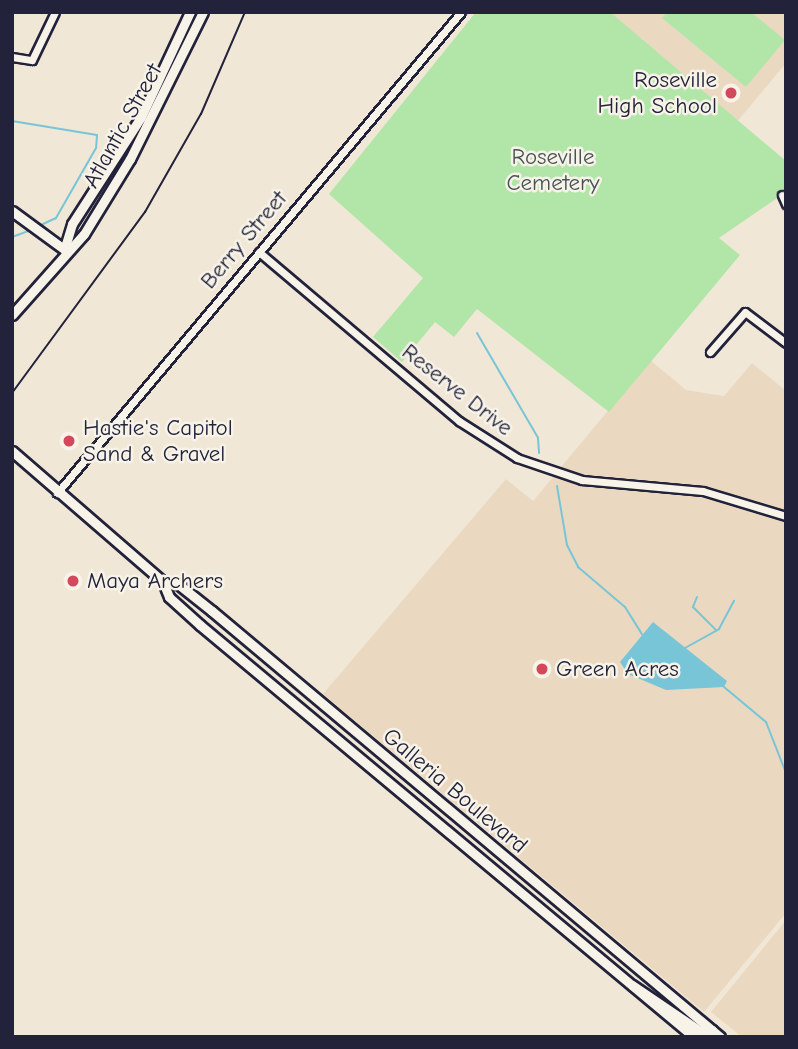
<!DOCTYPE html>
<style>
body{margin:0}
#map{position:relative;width:798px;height:1049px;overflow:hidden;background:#f1e7d6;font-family:"Comic Neue",sans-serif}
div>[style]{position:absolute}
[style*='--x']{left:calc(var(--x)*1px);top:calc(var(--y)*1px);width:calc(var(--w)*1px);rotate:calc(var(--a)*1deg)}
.built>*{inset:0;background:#ead9c0}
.green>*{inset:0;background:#b1e6a8}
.water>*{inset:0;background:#78c5d7}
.stream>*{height:2px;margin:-1px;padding:0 1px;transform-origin:1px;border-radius:1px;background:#78c5d7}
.roads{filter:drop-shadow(2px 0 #22223b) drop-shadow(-2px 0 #22223b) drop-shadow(0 2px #22223b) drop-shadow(0 -2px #22223b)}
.minor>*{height:7px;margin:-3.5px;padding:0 3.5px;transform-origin:3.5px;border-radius:3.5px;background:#f7f3e8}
.major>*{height:9px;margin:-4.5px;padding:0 4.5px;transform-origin:4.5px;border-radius:4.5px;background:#f7f3e8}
.rail>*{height:2px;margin:-1px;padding:0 1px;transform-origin:1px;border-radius:1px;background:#22223b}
.dots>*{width:19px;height:19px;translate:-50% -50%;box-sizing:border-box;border:4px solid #f7f3e8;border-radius:50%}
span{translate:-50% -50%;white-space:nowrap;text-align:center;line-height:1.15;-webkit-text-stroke:5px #f7f3e8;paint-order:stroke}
.poi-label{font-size:23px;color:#22223b}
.right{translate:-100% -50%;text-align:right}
.left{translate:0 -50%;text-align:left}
.street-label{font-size:23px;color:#22223b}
.park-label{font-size:23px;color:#465356}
.frame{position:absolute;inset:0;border:14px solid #22223b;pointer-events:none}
</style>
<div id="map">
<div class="built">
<i style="clip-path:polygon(609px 12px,786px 12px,786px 63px,736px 123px)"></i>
<i style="clip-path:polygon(650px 360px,686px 390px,724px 396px,752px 363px,786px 391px,786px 913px,704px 1012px,323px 694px,506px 479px,533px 501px)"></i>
<i style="clip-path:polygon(786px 920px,786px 1037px,742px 1037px,711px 1012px)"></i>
</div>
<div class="green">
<i style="clip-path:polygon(476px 12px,610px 12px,786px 161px,786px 192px,719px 238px,740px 255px,609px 412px,477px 309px,454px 337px,435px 322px,402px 362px,373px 337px,423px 278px,329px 194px)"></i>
<i style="clip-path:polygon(667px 12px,751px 12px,785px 40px,746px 87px,662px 18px)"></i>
</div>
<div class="water">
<i style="clip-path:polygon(653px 622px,727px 681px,724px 687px,666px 690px,628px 674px,620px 662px)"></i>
</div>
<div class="stream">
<i style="--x:12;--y:121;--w:86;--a:9.4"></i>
<i style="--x:97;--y:135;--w:13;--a:94"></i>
<i style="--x:96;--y:148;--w:81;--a:119.7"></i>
<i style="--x:56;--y:218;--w:19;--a:155"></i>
<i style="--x:12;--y:237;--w:20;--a:-20"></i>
<i style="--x:477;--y:333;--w:121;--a:59.8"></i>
<i style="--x:538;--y:438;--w:15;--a:86"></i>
<i style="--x:557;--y:486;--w:60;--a:80.4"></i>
<i style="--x:567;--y:545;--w:25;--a:63"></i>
<i style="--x:578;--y:567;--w:62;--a:40.4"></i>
<i style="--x:625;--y:607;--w:32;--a:58"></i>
<i style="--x:697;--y:597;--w:11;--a:112"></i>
<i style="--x:693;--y:607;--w:33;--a:45"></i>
<i style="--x:685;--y:648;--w:39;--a:-29"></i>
<i style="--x:719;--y:629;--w:32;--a:-62"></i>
<i style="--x:724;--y:687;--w:55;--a:39.8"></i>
<i style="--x:766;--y:722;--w:55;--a:68.6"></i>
</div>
<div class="roads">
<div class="minor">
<i style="--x:12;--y:57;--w:20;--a:9"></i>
<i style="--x:32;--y:60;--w:53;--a:-64.4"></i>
<i style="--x:782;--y:195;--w:10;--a:66"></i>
<i style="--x:259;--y:252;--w:262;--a:40.2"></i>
<i style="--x:459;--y:421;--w:69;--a:32.5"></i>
<i style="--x:517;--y:458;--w:69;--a:18.7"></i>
<i style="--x:582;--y:480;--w:121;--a:5.2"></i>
<i style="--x:703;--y:491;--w:87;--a:16.8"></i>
<i style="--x:710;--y:352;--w:53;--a:-48.8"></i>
<i style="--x:745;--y:312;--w:51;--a:37.1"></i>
<i style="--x:57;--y:493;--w:628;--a:-49.97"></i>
</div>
<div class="major">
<i style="--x:12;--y:211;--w:64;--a:36.2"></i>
<i style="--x:65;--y:247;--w:24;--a:-73"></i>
<i style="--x:72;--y:224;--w:127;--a:-57.2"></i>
<i style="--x:141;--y:117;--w:116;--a:-65"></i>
<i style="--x:12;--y:315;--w:108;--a:-48.4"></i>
<i style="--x:84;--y:234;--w:88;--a:-58.5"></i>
<i style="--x:130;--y:159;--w:164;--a:-63.6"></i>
<i style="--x:12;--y:451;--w:200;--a:40.9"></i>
<i style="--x:163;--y:582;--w:16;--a:68"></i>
<i style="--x:169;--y:597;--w:42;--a:42.1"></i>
<i style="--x:200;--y:625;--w:643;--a:39.83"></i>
<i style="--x:163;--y:582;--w:15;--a:8"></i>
<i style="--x:178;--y:584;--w:43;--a:38.5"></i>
<i style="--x:212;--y:611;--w:663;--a:39.98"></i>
<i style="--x:632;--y:985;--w:82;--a:34.1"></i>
<i style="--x:700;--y:1031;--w:12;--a:-5"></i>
</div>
</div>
<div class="rail">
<i style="--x:12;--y:393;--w:225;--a:-53.7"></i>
<i style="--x:145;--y:212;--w:113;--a:-60.3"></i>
<i style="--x:201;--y:114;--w:111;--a:-66.7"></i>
</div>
<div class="dots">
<i style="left:731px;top:93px;background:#d1495b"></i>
<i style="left:69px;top:441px;background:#d1495b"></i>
<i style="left:73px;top:581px;background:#d1495b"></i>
<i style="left:542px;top:669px;background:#d1495b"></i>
</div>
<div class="poi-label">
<span class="right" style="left:717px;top:93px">Roseville<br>High School</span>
<span class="left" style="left:83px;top:441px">Hastie's Capitol<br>Sand &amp; Gravel</span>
<span class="left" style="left:87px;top:581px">Maya Archers</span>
<span class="left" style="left:556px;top:669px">Green Acres</span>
</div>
<div class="street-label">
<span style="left:123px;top:126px;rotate:-61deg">Atlantic Street</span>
<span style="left:244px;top:240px;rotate:-50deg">Berry Street</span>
<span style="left:457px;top:390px;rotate:38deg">Reserve Drive</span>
<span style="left:455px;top:791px;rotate:40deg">Galleria Boulevard</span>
</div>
<div class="park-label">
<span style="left:553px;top:170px">Roseville<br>Cemetery</span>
</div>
<div class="frame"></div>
</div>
